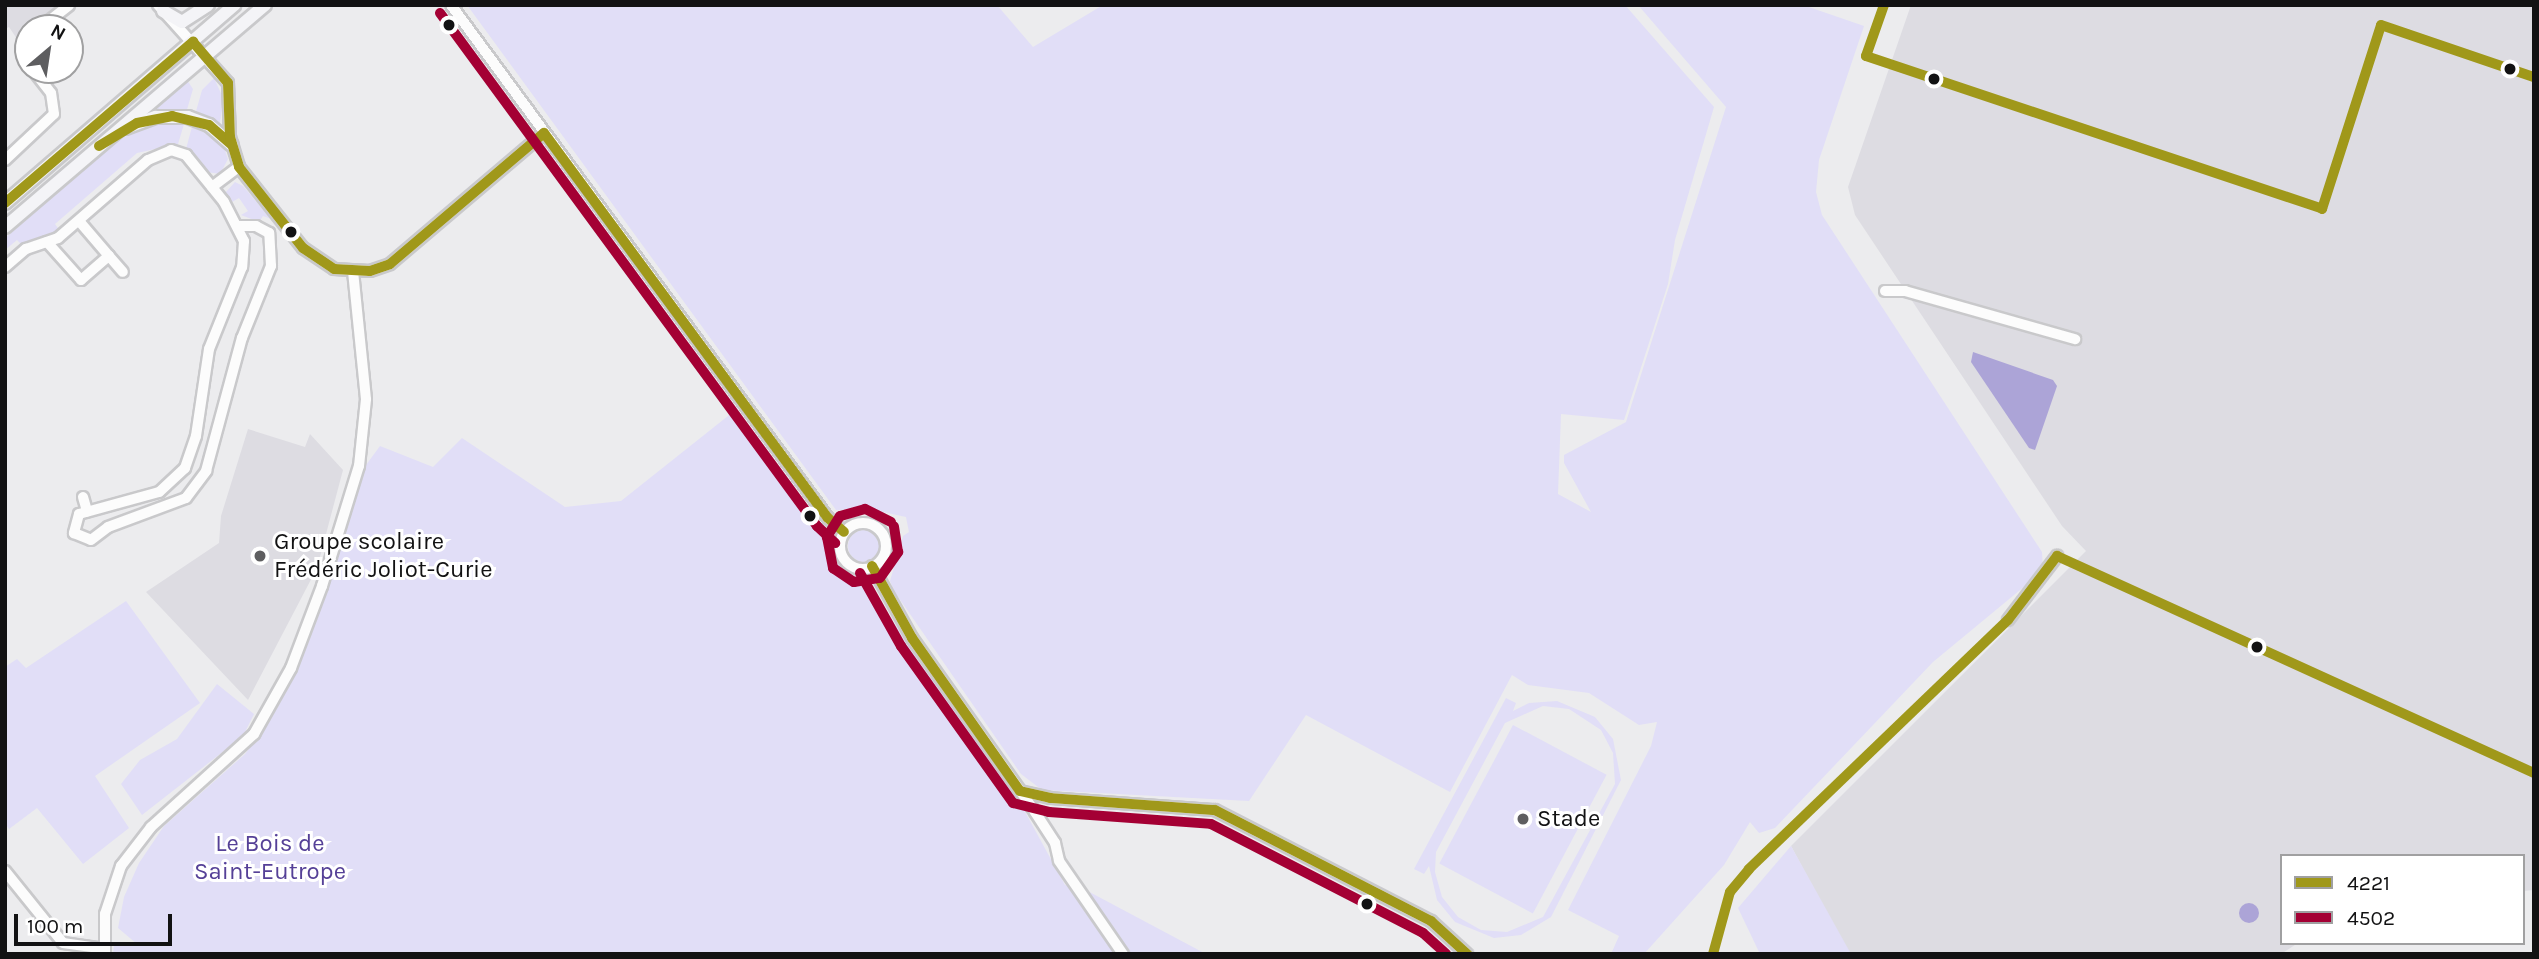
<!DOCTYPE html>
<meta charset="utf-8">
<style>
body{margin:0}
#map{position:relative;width:2539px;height:959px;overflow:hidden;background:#ececee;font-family:Karla,sans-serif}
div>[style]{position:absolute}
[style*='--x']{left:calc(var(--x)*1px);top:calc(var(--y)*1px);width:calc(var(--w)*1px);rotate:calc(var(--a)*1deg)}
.built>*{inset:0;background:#dddce2}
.green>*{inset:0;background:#e1def7;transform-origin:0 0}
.round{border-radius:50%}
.water>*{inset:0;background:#aca4d7}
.roads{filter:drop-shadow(2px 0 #c9c9cb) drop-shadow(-2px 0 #c9c9cb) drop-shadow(0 2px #c9c9cb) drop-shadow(0 -2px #c9c9cb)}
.minor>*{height:10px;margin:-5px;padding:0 5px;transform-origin:5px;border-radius:5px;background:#fcfcfc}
.minor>.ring{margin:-5px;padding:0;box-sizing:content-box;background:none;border:10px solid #fcfcfc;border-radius:50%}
.major>*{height:12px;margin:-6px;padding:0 6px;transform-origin:6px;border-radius:6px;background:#f4f4f7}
.bus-1>*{height:10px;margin:-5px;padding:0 5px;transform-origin:5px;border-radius:5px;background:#a0981a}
.bus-2>*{height:10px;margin:-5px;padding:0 5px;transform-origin:5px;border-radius:5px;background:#a40034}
.dots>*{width:19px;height:19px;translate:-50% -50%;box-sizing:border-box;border:4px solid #fff;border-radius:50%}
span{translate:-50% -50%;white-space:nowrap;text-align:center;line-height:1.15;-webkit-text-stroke:6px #fff;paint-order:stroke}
.poi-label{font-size:24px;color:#121213}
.left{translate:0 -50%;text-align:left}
.park-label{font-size:24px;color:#554097}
.frame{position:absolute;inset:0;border:7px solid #121213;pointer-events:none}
.legend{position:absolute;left:2280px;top:854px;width:245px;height:91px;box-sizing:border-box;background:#fff;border:2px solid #a0a0a1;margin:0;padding:9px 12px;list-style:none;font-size:21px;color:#121213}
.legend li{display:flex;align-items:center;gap:14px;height:35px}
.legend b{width:35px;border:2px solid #a0a0a1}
.north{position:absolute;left:14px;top:14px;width:70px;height:70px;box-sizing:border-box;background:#fff;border:2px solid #a0a0a1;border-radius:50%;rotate:29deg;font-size:19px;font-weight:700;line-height:28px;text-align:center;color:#121213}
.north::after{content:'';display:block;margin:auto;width:24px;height:32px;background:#5e5e60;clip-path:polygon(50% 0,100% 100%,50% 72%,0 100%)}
.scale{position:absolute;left:14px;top:914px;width:158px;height:32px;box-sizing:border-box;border:4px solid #121213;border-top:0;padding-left:9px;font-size:21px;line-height:24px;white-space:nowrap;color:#121213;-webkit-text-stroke:5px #fff;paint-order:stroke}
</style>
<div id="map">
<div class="built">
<i style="clip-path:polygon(5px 5px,57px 5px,17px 39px,9px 27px,5px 29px)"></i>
<i style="clip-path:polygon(1911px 5px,2534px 5px,2534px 890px,2523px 891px,2523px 856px,2282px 856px,2282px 943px,2298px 943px,2281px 954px,1849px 954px,1791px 846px,2086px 551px,2062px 526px,1855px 215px,1848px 187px)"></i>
<i style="clip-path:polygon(248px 429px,305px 447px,310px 434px,343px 470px,317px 568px,248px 700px,146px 592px,219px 543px,221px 516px)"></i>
</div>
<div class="green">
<i style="clip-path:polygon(467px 5px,997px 5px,1033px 47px,1103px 5px,1625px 5px,1714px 107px,1675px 240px,1668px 284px,1624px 420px,1561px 414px,1558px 494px,1591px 512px,1564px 463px,1564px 455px,1626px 422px,1726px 107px,1638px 5px,1803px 5px,1864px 26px,1819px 160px,1816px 192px,1822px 215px,2042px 552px,2043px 571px,1933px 662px,1775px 828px,1759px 833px,1750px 822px,1724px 865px,1644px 954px,1611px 954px,1619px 936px,1568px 910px,1651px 746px,1657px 722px,1639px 725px,1589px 693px,1528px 685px,1512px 675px,1450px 792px,1306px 715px,1249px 801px,1042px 790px,1021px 774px,894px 591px,890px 581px,903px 536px,909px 532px,906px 517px,869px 509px,836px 510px)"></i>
<i style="clip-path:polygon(214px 78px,224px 100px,219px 127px,195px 115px,202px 90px)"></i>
<i style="clip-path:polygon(187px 80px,193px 89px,186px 113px,153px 112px)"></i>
<i style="clip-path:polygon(158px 122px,184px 124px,178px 144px,137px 153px,55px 224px,60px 231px,23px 246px,17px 240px,5px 250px,5px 238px,128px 132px)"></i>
<i style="clip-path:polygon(193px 123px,222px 142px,228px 159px,220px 174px,207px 172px,186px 149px)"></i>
<i style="clip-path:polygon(235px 182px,243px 186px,271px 219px,263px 216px,259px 222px,241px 215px,248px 211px,239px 198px,232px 202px,225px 193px)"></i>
<i style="clip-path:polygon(733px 412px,817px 525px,826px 547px,874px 596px,971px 727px,1012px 788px,1065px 885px,1082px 888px,1206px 954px,113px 954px,114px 945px,137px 944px,118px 928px,124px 897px,139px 863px,164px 826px,245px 754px,271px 719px,298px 667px,366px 465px,380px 446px,433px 467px,462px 438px,565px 507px,621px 501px)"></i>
<i class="round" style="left:848px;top:530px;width:32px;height:32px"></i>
<i style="clip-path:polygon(126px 601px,200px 703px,95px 776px,129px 828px,83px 864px,37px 808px,9px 829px,5px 823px,5px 667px,17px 659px,26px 668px)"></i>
<i style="clip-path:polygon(217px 684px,254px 714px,243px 736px,142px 815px,121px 784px,140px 760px,177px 739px)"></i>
<i style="clip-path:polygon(evenodd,1506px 698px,1516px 703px,1513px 711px,1529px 703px,1557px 701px,1595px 717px,1613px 739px,1621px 780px,1551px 917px,1521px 935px,1494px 938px,1455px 922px,1437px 900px,1429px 866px,1424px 874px,1414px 869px,1506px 698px,1543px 706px,1569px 709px,1601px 730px,1613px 753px,1615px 784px,1543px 917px,1507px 932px,1481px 930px,1458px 917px,1442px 897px,1435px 872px,1436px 852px,1505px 723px,1543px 706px)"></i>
<i style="left:1513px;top:725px;width:106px;height:157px;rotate:28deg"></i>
<i style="clip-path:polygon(1791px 846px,1851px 954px,1760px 954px,1738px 908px)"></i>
</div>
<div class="water">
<i style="clip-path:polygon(1973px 352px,2053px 380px,2057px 386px,2035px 450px,2029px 448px,1971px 362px)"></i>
<i class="round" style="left:2239px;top:903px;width:20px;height:20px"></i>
</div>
<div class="roads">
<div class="minor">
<i style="--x:158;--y:5;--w:105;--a:48.1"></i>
<i style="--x:228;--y:83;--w:54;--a:87.9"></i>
<i style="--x:230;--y:137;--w:31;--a:73"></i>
<i style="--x:239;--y:167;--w:103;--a:51.7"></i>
<i style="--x:303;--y:248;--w:37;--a:34"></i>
<i style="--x:334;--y:269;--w:36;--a:3"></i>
<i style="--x:370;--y:271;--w:21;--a:-19"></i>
<i style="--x:390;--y:264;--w:202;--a:-40.4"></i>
<i style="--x:451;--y:5;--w:637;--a:53.69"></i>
<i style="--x:828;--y:518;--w:21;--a:41"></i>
<i style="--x:40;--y:28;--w:37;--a:-38"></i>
<i style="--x:28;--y:38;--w:13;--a:119"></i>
<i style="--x:22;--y:49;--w:16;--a:68"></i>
<i style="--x:5;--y:160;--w:67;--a:-43.2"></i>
<i style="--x:54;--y:114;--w:21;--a:-98"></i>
<i style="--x:51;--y:93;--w:29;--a:-128"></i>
<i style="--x:212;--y:187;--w:34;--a:-37"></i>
<i style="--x:47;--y:242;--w:51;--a:48.2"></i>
<i style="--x:81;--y:280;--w:37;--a:-41"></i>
<i style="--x:109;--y:256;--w:46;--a:-130.6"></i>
<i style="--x:109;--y:256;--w:21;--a:49"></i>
<i style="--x:5;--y:267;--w:28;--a:-41"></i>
<i style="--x:26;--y:249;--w:34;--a:-19"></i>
<i style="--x:58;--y:238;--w:119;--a:-40.9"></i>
<i style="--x:148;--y:160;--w:25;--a:-23"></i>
<i style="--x:171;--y:150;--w:16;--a:18"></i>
<i style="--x:186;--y:155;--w:60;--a:51"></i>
<i style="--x:224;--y:202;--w:44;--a:62.9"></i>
<i style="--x:244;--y:241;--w:26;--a:94"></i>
<i style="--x:242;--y:267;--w:88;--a:111.9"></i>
<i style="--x:209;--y:349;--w:88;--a:98.5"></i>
<i style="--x:196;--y:436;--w:34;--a:109"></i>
<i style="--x:185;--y:468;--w:35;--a:137"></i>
<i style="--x:159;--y:492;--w:83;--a:164.6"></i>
<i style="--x:79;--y:514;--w:20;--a:105"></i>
<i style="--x:74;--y:533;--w:18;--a:22"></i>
<i style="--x:91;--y:540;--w:21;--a:-37"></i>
<i style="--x:108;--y:527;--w:83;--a:-20.4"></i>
<i style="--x:186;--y:498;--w:34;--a:-53"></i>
<i style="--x:206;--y:471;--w:138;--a:-74.9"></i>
<i style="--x:242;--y:338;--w:78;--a:-68.1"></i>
<i style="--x:271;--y:266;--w:33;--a:-93"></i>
<i style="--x:269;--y:233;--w:15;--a:-152"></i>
<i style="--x:256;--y:226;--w:17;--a:180"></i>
<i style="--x:1885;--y:291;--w:20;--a:0"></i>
<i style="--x:1905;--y:291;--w:177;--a:15.8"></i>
<i style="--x:83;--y:497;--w:15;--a:74"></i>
<i class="ring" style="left:840px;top:523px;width:36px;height:36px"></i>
<i style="--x:872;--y:566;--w:82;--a:60.9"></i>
<i style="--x:912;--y:638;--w:213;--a:54.7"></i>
<i style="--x:1035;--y:812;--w:37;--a:57"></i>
<i style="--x:1055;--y:843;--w:18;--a:77"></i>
<i style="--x:1059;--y:861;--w:113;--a:55.5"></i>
<i style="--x:2008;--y:620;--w:81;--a:-52.6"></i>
<i style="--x:1020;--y:791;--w:31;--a:13"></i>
<i style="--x:1050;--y:798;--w:165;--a:4.2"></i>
<i style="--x:1215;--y:810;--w:243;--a:27.2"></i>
<i style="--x:1431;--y:921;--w:49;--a:42.5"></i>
<i style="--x:5;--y:871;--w:92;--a:51.1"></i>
<i style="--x:63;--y:943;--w:42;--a:8.1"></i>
<i style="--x:105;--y:954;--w:40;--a:-90"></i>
<i style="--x:105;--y:914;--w:51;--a:-71.6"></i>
<i style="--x:121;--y:866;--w:49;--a:-52.4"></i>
<i style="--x:151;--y:827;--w:139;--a:-42.1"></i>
<i style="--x:254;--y:734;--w:76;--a:-60.7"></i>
<i style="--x:291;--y:668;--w:88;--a:-69.3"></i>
<i style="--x:322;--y:586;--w:126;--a:-72.9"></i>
<i style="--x:359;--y:466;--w:67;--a:-84"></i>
<i style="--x:366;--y:399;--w:128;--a:-95.8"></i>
</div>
<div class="major">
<i style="--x:163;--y:11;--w:22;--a:30"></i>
<i style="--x:182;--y:22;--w:31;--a:-33"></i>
<i style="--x:125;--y:128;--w:33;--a:-20"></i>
<i style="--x:156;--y:117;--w:32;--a:0"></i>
<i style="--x:188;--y:117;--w:22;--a:21"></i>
<i style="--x:209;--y:125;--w:30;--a:41"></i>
<i style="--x:5;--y:203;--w:303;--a:-40.8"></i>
<i style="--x:5;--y:227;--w:342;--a:-40.5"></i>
</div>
</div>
<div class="bus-1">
<i style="--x:2381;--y:25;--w:162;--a:18.8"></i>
<i style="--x:1866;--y:56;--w:481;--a:18.5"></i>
<i style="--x:1866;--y:56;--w:54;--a:-70.6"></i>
<i style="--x:544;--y:133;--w:478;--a:53.6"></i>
<i style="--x:828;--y:518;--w:21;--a:41"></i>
<i style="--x:99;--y:146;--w:44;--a:-31.2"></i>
<i style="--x:137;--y:123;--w:36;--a:-11"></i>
<i style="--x:172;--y:116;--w:38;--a:14"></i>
<i style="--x:209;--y:125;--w:30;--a:41"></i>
<i style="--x:5;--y:203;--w:248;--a:-40.6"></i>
<i style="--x:193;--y:42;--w:54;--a:49.5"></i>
<i style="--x:228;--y:83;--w:54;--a:87.9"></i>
<i style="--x:230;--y:137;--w:31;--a:73"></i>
<i style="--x:239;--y:167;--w:103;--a:51.7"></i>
<i style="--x:303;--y:248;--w:37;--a:34"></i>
<i style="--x:334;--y:269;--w:36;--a:3"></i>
<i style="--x:370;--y:271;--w:21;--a:-19"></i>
<i style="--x:390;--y:264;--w:202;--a:-40.4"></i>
<i style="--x:2322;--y:209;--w:193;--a:-72.2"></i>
<i style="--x:2057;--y:556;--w:524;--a:24.46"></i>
<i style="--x:872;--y:566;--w:82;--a:60.9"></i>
<i style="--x:912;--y:638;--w:187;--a:54.8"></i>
<i style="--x:1020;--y:791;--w:31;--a:13"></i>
<i style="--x:1050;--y:798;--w:165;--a:4.2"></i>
<i style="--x:1215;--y:810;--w:243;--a:27.2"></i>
<i style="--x:1431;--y:921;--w:49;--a:42.5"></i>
<i style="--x:1713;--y:954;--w:64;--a:-74.7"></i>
<i style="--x:1730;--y:892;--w:30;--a:-50"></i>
<i style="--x:1749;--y:869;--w:359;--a:-43.9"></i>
<i style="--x:2008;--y:620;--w:81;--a:-52.6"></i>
</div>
<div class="bus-2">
<i style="--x:440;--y:13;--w:637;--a:53.69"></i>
<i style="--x:817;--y:526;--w:25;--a:43"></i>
<i style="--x:891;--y:522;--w:29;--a:-153"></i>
<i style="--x:865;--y:509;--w:26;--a:164"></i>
<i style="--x:840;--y:516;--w:25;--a:122"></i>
<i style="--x:827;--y:537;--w:32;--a:79"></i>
<i style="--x:833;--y:568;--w:25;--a:34"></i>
<i style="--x:854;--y:582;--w:26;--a:-9"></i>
<i style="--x:880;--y:578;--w:32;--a:-55"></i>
<i style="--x:898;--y:552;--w:26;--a:-99"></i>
<i style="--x:860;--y:573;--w:84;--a:60.7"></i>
<i style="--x:901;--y:646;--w:193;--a:54.5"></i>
<i style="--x:1013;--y:803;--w:37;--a:14"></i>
<i style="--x:1049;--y:812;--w:162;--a:4.2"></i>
<i style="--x:1211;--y:824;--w:238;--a:27.2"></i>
<i style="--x:1423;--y:933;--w:31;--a:42"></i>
</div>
<div class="dots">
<i style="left:449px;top:25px;background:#121213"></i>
<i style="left:2510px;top:69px;background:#121213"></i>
<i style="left:1934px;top:79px;background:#121213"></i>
<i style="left:291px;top:232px;background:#121213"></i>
<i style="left:810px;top:516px;background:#121213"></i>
<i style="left:260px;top:556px;background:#5e5e60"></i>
<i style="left:2257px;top:647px;background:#121213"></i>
<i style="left:1523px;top:819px;background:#5e5e60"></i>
<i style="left:1367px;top:904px;background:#121213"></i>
</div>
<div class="poi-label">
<span class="left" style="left:274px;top:556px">Groupe scolaire<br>Frédéric Joliot-Curie</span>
<span class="left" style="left:1537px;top:819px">Stade</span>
</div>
<div class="park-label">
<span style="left:270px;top:858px">Le Bois de<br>Saint-Eutrope</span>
</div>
<div class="frame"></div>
<ul class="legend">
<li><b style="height:9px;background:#a0981a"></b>4221</li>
<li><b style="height:9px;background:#a40034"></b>4502</li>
</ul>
<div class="north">N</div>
<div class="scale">100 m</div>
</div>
